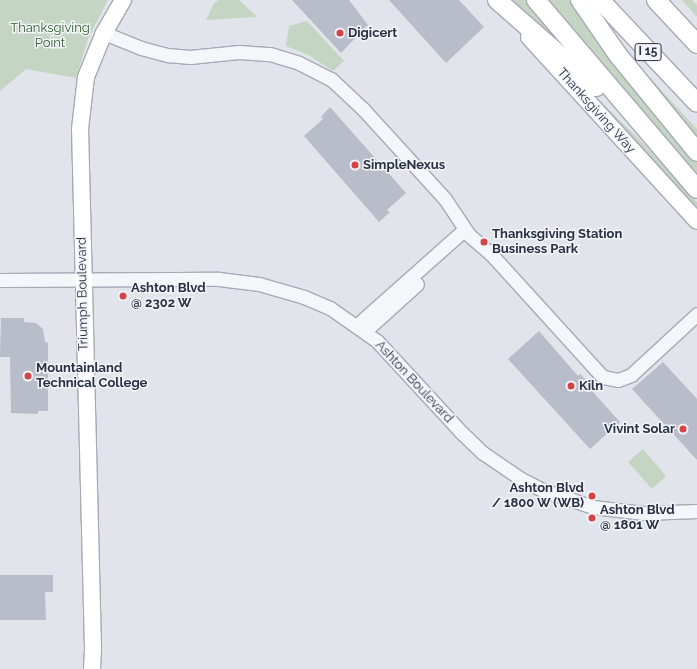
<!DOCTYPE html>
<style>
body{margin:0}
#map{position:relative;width:697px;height:669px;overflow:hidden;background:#e2e4eb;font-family:Raleway,sans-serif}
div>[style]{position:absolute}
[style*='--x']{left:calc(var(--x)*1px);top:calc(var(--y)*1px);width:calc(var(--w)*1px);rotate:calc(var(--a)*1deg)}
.green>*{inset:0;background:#c5d5c3}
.building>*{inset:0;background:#b9bdc9}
.roads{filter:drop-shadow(1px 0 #a7aab6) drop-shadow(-1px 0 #a7aab6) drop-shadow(0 1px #a7aab6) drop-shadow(0 -1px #a7aab6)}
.minor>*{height:13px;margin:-6.5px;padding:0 6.5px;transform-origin:6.5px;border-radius:6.5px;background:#f5f6f9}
.major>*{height:16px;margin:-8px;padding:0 8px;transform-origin:8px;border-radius:8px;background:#fff}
.highway>*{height:18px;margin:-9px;padding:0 9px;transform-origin:9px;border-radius:9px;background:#fff}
.dots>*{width:11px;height:11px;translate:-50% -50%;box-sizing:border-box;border:2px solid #f2f4f8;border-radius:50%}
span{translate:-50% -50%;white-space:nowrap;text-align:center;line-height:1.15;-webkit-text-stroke:3px #f2f4f8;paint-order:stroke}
.shield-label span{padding:1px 3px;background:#f2f4f8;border:1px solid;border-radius:3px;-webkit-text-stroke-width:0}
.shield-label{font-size:12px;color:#293044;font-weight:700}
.park-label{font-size:13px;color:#396036}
.poi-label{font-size:13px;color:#293044;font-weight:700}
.left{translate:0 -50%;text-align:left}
.right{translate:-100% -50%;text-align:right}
.street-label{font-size:13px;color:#293044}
</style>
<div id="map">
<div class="green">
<i style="clip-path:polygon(0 0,108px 0,88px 39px,76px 78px,26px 69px,0 91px)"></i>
<i style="clip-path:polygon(219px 0,239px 0,257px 17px,206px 20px,214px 3px)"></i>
<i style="clip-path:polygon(511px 0,526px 0,567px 50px,531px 19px)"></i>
<i style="clip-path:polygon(540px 0,569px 0,697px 161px,697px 178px)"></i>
<i style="clip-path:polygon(682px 0,692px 0,697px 5px,697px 17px)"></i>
<i style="clip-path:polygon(307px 21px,344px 61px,333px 71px,308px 55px,286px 46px,289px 26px)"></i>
<i style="clip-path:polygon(640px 67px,697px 129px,697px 146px,637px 69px)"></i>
<i style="clip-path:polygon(567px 69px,639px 139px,697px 202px,697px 215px)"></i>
<i style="clip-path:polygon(643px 449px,666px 476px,652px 489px,628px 462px)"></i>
</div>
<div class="building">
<i style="clip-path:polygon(292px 0,349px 0,368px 25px,341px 53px)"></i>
<i style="clip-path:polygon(389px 0,459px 0,484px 27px,446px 63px)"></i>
<i style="clip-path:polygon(330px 107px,406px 193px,387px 210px,390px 212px,379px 222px,304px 136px,323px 119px,321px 117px)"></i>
<i style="clip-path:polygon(1px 318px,24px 318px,24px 322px,36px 323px,43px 329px,45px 342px,48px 343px,48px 411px,38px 411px,38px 414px,11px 413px,10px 357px,0 357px)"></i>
<i style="clip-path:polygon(539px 331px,578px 376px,580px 374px,586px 380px,584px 382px,620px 422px,590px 449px,508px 359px)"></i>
<i style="clip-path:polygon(663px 362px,697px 399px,697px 460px,632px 389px)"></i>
<i style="clip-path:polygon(0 575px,53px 575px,53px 592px,45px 592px,46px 620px,0 620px)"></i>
</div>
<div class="roads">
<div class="minor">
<i style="--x:104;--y:33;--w:40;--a:22"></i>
<i style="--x:141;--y:48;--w:28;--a:15"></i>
<i style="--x:168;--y:55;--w:22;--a:5"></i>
<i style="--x:190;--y:57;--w:49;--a:-5.8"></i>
<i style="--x:239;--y:52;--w:31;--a:4"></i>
<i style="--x:270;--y:54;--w:30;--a:17"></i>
<i style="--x:299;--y:63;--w:36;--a:27"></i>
<i style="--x:331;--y:79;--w:44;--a:43.2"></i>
<i style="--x:363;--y:109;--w:122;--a:47.7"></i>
<i style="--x:445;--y:199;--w:43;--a:56.3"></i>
<i style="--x:469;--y:235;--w:28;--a:41"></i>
<i style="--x:490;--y:253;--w:168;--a:47.7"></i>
<i style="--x:603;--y:377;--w:15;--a:11"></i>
<i style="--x:618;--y:380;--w:14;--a:-21"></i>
<i style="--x:631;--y:375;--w:90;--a:-42.7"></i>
<i style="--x:0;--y:280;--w:219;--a:-0.3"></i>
<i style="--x:219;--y:279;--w:40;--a:7.1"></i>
<i style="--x:259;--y:284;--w:47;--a:16.1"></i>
<i style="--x:304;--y:297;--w:28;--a:23"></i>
<i style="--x:330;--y:308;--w:57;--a:35.1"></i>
<i style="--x:377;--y:341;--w:125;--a:47.3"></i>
<i style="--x:462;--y:433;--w:29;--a:44"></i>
<i style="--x:483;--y:453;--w:46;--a:34.4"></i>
<i style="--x:521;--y:479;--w:25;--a:27"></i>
<i style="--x:543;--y:490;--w:53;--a:18.8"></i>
<i style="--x:593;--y:507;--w:51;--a:6.7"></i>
<i style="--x:644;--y:513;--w:53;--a:-2.2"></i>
<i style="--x:357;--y:325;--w:144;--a:-41.6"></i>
<i style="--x:365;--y:331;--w:70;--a:-42.1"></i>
</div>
<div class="major">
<i style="--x:529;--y:37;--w:249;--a:47.6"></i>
<i style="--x:92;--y:669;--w:21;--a:-87"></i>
<i style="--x:93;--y:648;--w:519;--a:-91.43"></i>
<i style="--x:80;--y:129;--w:52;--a:-83.4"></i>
<i style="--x:86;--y:77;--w:48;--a:-67.8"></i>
<i style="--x:104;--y:33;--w:38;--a:-60"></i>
</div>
<div class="highway">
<i style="--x:497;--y:0;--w:132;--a:41.3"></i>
<i style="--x:536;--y:0;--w:248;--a:49.6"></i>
<i style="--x:580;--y:0;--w:67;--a:55.4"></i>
<i style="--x:618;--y:55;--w:125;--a:50.8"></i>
<i style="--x:600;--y:0;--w:141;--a:46.7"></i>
<i style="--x:656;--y:0;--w:60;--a:47"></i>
</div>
</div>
<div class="dots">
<i style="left:340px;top:33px;background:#d44447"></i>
<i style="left:355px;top:165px;background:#d44447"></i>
<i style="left:484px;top:242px;background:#d44447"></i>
<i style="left:123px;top:296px;background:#d44447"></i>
<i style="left:28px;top:376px;background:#d44447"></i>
<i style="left:571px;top:386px;background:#d44447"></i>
<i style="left:683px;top:429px;background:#d44447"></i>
<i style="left:592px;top:496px;background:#d44447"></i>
<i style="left:592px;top:518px;background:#d44447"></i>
</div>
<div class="shield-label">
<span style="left:648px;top:52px">I 15</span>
</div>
<div class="park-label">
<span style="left:50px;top:36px">Thanksgiving<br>Point</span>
</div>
<div class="poi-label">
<span class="left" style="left:348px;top:33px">Digicert</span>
<span class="left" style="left:363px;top:165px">SimpleNexus</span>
<span class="left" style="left:492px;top:242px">Thanksgiving Station<br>Business Park</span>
<span class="left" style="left:131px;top:296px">Ashton Blvd<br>@ 2302 W</span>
<span class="left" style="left:36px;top:376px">Mountainland<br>Technical College</span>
<span class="left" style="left:579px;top:386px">Kiln</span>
<span class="right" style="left:675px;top:429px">Vivint Solar</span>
<span class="right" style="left:584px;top:496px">Ashton Blvd<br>/ 1800 W (WB)</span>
<span class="left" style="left:600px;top:518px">Ashton Blvd<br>@ 1801 W</span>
</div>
<div class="street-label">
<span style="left:596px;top:111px;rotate:48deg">Thanksgiving Way</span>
<span style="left:83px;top:294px;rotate:-91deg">Triumph Boulevard</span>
<span style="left:414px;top:382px;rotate:47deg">Ashton Boulevard</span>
</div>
</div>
